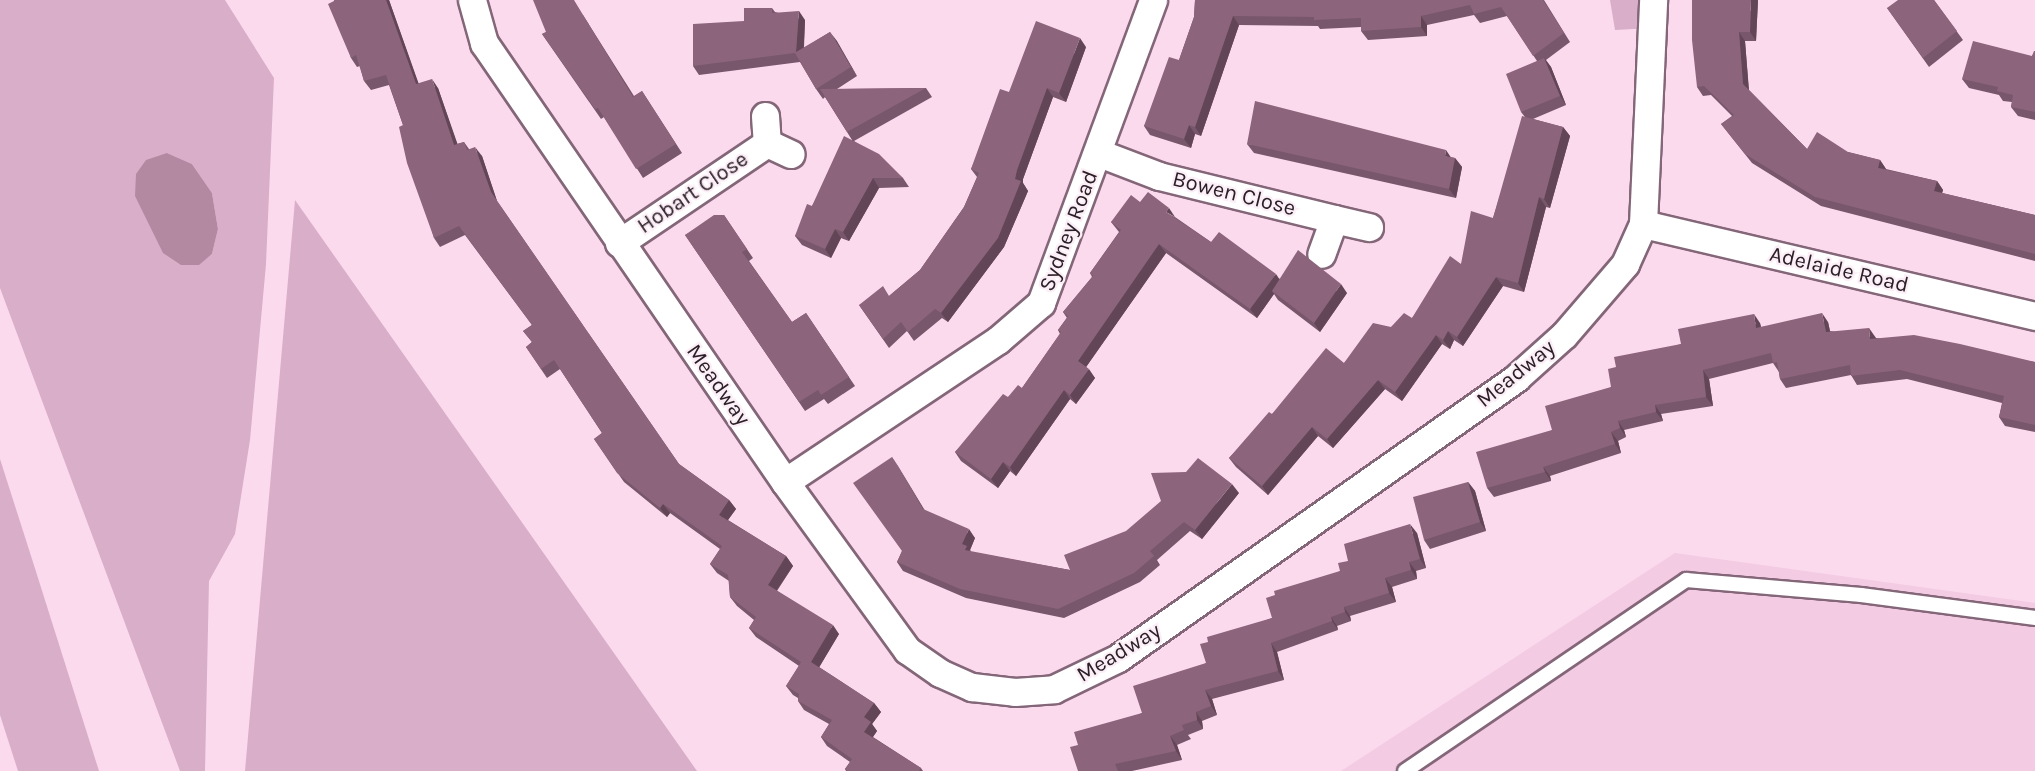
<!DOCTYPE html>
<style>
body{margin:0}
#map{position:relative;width:2035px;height:771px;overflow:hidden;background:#fcdaee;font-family:Karla,sans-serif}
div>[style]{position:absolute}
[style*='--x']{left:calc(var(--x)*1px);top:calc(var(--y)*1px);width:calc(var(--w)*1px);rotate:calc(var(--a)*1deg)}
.built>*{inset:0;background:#f3cbe2}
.green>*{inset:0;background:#d9aec8}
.water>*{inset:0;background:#b389a2}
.roads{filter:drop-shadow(2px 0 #846679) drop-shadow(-2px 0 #846679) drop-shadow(0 2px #846679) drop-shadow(0 -2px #846679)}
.service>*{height:14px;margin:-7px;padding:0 7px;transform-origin:7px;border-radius:7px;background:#fff}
.minor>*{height:27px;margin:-13.5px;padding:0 13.5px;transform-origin:13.5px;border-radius:13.5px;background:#fff}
.wall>*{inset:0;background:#78566b}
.shaded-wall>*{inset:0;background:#624657}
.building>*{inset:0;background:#8c647c}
span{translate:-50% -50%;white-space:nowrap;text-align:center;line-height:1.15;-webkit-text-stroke:4.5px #fceef6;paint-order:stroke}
.street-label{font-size:22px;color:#2c2027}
</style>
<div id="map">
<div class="built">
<i style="clip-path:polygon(1675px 553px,2035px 603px,2035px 771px,1341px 771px)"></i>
</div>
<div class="green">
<i style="clip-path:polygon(evenodd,0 0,225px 0,274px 78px,266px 264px,250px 440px,235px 534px,209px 581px,205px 771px,180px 771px,0 288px,0 0,167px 153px,192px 164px,212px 193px,218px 229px,212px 254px,198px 265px,181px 265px,167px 153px)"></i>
<i style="clip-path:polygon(1610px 0,1653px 0,1652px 28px,1615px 30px)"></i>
<i style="clip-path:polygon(295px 200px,697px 771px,245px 771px)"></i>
<i style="clip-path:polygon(0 459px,32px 559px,99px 771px,18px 771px,0 715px)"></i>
</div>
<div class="water">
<i style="clip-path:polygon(167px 153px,192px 164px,212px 193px,218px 229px,212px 254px,199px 265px,181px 265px,163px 253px,135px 196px,136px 174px,146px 160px)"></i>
</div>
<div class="roads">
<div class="service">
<i style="--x:1405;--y:771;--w:340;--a:-34.2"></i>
<i style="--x:1686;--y:580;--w:176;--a:4.9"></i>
<i style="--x:1861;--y:595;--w:176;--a:7.5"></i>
</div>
<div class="minor">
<i style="--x:472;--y:0;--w:45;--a:74.4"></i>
<i style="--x:484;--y:43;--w:532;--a:55.56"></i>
<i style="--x:785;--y:482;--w:208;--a:54"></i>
<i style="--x:907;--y:650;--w:40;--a:34.9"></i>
<i style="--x:940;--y:673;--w:35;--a:24"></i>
<i style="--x:972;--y:687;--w:43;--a:6.6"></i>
<i style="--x:1015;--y:692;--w:39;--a:-4"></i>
<i style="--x:1054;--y:689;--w:71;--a:-25.8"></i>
<i style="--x:1118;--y:658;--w:487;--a:-35.1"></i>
<i style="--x:1516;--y:378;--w:64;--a:-41.9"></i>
<i style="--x:1564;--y:335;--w:94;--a:-49.3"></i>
<i style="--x:1625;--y:264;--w:44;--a:-65.8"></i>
<i style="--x:1643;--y:224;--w:224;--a:-87.4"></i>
<i style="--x:765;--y:116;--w:27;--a:86"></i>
<i style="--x:767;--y:143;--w:26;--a:25"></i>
<i style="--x:1099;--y:153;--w:64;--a:21"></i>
<i style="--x:1159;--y:176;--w:180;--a:13.8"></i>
<i style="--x:1334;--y:219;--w:37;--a:110"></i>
<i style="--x:1334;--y:219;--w:36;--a:13"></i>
<i style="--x:1643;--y:224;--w:403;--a:13.2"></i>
<i style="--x:619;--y:243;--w:179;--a:-34"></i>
<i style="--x:785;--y:482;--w:256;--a:-33.7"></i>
<i style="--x:998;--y:340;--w:57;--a:-40.7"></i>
<i style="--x:1041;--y:303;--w:323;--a:-69.7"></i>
</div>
</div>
<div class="wall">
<i style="clip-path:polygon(334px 0,389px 0,418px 83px,438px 88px,457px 144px,464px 142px,469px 149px,482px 156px,497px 201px,679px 464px,729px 500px,736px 509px,728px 520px,786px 556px,793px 566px,777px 591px,839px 634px,819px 667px,874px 703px,881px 712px,872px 724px,877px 731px,873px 737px,921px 768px,923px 771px,846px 771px,845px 769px,850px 762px,827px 746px,821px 737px,829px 724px,804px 710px,798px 701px,798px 698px,793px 695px,786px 686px,799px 666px,756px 637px,749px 628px,754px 620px,737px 606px,730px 597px,729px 581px,717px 573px,710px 564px,720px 549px,670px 513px,667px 517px,624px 482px,594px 439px,602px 433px,560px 369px,547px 378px,526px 347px,532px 342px,523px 331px,532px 325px,465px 235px,440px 247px,434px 238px,403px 125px,389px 85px,371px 90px,364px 81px,360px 66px,357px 67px,351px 58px)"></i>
<i style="clip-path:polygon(1195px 0,1544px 0,1570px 42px,1546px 60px,1551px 67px,1566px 105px,1533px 119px,1563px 127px,1570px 136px,1550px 208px,1546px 207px,1524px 292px,1503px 286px,1463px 346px,1454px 340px,1450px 349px,1442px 344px,1402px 401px,1385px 389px,1333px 448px,1318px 436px,1268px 495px,1236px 467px,1229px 458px,1272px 414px,1344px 363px,1391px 327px,1412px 318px,1461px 264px,1493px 218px,1525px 117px,1521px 112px,1537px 61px,1507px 16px,1480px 23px,1474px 15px,1427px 25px,1427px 36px,1368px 40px,1361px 31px,1361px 27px,1320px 29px,1318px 26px,1239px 25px,1201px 136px,1195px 134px,1191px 148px,1150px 135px,1144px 126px,1179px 60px,1194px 17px)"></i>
<i style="clip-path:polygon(1758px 0,1756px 41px,1745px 41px,1749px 90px,1807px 149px,1848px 152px,1880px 160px,1886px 169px,1937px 181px,1943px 190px,1942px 193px,2035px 215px,2035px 261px,1821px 206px,1752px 163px,1721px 124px,1732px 116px,1711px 95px,1703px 96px,1697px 87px)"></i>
<i style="clip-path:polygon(1934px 0,1963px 40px,1929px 67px,1887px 8px)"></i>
<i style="clip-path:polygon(772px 8px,775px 12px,805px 20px,804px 48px,830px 32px,857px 76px,837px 89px,926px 88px,932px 97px,854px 141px,903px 178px,909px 187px,879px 188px,849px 241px,841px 238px,831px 258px,802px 245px,795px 236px,812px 206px,852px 140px,825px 97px,823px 99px,816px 89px,800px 62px,699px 75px,693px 66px,744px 21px)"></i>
<i style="clip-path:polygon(583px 15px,634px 96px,642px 91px,682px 153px,643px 178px,604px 117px,601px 119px,542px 34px)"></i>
<i style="clip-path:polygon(1086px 47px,1066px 102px,1053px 97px,1023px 179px,1023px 183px,1028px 191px,1004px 247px,948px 322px,942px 318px,914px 341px,907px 331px,889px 348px,859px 305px,889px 296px,920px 270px,964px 207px,977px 177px,971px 169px,1009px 92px)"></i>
<i style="clip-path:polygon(2035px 51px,2035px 120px,2018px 116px,2011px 107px,2012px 102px,2003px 101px,1999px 95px,1969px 88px,1962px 79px,2032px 56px)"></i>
<i style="clip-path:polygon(1247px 144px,1450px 157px,1455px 158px,1462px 167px,1456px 198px,1254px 153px)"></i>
<i style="clip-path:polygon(1140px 202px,1175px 217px,1211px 242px,1280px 279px,1347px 293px,1320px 332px,1278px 300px,1274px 294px,1257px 318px,1166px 253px,1086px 367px,1095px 378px,1076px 404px,1070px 399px,1016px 476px,1010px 471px,998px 488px,961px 461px,955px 452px,1008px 397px,1022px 388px,1060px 334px,1058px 330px,1067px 318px,1063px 312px,1092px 277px,1090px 273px,1119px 232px,1111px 222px)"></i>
<i style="clip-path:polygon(724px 215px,753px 258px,749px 261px,792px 322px,806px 313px,855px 386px,828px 404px,824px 399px,805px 411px,685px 235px)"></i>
<i style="clip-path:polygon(1828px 322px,1830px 331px,2035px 362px,2035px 432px,2005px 426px,1999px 417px,2002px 403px,1907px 379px,1857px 385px,1851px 375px,1786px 388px,1780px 379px,1779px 372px,1773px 363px,1709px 379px,1713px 406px,1661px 414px,1663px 421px,1624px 430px,1626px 437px,1618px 441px,1621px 453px,1550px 476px,1551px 481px,1494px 497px,1487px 488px,1552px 430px,1611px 387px,1616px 367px,1681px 344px,1760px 323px,1761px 327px)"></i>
<i style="clip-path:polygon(892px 457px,924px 510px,975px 538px,970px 550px,971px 552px,1070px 570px,1239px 493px,1202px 539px,1190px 531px,1157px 560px,1160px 565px,1140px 582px,1064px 618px,966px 598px,903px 571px,897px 562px,902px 551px)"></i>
<i style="clip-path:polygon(1468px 482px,1475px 491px,1486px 531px,1430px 549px,1424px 540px)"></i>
<i style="clip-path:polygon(1417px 533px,1426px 568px,1416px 571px,1417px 579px,1392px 587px,1396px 602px,1350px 616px,1351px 621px,1337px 626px,1338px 630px,1277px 652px,1284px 680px,1212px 699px,1217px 715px,1202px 721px,1203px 729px,1188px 735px,1191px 739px,1177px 745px,1182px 760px,1132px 771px,1078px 771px,1078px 745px,1142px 713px,1206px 663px,1208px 642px,1272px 618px,1340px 571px,1348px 561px)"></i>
</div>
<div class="shaded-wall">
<i style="clip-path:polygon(386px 0,389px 0,422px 93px,416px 84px)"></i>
<i style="clip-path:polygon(1751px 0,1758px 0,1756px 41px,1750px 32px)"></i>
<i style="clip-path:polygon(799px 11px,805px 20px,803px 61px,796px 52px)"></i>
<i style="clip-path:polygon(1233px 16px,1239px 25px,1201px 136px,1195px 127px)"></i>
<i style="clip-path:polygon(1421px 16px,1427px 25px,1427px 36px,1421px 27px)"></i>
<i style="clip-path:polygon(830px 32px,837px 41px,857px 76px,851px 67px)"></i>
<i style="clip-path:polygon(1739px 32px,1745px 41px,1749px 93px,1743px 84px)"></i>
<i style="clip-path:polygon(1080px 38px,1086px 47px,1066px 102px,1059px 93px)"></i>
<i style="clip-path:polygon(1544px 58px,1551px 67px,1566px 105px,1560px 96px)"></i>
<i style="clip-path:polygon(432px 79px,438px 88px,461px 154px,454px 145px)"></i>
<i style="clip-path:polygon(1047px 88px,1053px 97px,1023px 179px,1023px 183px,1028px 191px,1004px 247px,948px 322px,941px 313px,1015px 179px,1017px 170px)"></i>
<i style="clip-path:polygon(1189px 125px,1195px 134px,1191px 148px,1184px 139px)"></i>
<i style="clip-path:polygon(1563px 127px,1570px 136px,1550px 208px,1544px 199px)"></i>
<i style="clip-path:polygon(475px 147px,482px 156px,497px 201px,491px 192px)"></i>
<i style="clip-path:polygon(1446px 150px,1452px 159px,1445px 156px)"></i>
<i style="clip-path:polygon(1455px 158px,1462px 167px,1456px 198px,1449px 189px)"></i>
<i style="clip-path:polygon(1880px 160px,1886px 169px,1878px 168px)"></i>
<i style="clip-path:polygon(873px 178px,879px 188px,849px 241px,843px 232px)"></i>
<i style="clip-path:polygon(1937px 181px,1943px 190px,1940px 200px,1934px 191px)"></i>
<i style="clip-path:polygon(1539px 197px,1546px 207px,1524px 292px,1518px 283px)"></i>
<i style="clip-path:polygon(1169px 208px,1175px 217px,1166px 212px)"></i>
<i style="clip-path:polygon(835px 229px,841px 238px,831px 258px,825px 249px)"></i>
<i style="clip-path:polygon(1159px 244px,1166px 253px,1084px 370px,1078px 361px)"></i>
<i style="clip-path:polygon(1276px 274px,1282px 283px,1272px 291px,1274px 294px,1257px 318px,1250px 309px)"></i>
<i style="clip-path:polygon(1496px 277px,1503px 286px,1463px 346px,1457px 337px)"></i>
<i style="clip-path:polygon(1341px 284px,1347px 293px,1320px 332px,1314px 323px)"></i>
<i style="clip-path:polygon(1822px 313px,1828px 322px,1832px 341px,1826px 332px)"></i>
<i style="clip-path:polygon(1754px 314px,1760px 323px,1763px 337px,1756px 328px)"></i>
<i style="clip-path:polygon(1869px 328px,1876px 338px,1876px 348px,1870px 339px)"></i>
<i style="clip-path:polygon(1448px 331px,1454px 340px,1450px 349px,1443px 340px)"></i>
<i style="clip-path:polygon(1436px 335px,1442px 344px,1402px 401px,1395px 392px)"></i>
<i style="clip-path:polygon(1089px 369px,1095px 378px,1076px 404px,1070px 395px)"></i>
<i style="clip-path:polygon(1703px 370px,1709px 379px,1713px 406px,1706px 397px)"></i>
<i style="clip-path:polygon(1378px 380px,1385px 389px,1333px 448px,1327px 439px)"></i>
<i style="clip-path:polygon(1064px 390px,1070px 399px,1016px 476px,1010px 467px)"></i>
<i style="clip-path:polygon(1655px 405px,1661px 414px,1663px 421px,1656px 412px)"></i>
<i style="clip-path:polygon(1618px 421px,1624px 430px,1626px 437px,1620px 428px)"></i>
<i style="clip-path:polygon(1312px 427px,1318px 436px,1268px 495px,1262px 486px)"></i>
<i style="clip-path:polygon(1611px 432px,1618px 441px,1621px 453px,1615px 444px)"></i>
<i style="clip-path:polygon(892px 457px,898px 466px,930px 519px,923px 509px)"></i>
<i style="clip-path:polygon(1003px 462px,1010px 471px,998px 488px,991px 479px)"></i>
<i style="clip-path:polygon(1543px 467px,1550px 476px,1551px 481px,1545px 472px)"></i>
<i style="clip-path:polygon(1468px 482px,1475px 491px,1486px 531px,1480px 522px)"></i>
<i style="clip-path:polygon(1232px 484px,1239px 493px,1202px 539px,1195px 530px)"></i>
<i style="clip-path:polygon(729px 500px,736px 509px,725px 524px,719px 515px)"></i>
<i style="clip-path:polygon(663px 504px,670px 513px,667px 517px,660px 508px)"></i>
<i style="clip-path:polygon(1410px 524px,1417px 533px,1426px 568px,1420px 559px)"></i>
<i style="clip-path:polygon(969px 529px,975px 538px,970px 550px,973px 555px,965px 550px,962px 544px)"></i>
<i style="clip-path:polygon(786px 556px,793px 566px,774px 594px,768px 585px)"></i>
<i style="clip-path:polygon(1409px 562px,1416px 571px,1417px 579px,1411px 570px)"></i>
<i style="clip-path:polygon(1385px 578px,1392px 587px,1396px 602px,1389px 593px)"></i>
<i style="clip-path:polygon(1344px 607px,1350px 616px,1351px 621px,1345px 612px)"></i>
<i style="clip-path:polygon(1331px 617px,1337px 626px,1338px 630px,1332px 621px)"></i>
<i style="clip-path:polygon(833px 625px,839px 634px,817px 671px,811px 662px)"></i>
<i style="clip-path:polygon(1271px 643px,1277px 652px,1284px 680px,1278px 671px)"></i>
<i style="clip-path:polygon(1205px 690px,1212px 699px,1217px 715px,1211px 706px)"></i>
<i style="clip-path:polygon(874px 703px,881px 712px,872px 724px,877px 731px,870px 741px,864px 732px,864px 717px)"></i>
<i style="clip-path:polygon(1196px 712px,1202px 721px,1203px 729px,1197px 720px)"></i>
<i style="clip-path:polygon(1170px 736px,1177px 745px,1182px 760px,1176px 751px)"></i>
</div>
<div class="building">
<i style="clip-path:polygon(334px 0,386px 0,416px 84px,432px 79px,454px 145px,464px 142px,467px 150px,475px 147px,491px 192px,679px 464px,729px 500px,719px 515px,786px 556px,768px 585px,833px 625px,811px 662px,874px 703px,864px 717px,871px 722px,864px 732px,921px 768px,919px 771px,847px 771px,845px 769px,852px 759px,821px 737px,832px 720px,798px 701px,799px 694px,786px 686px,801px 662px,749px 628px,756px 617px,730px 597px,728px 575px,710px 564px,722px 546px,663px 504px,660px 508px,617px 473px,594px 439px,602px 433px,554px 360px,541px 369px,526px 347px,532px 342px,523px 331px,532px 325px,459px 226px,434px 238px,407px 163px,399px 127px,403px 125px,386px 75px,364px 81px,356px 55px,351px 58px,328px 4px,334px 1px)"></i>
<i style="clip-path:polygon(533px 0,574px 0,577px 5px,633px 97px,642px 91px,676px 144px,636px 169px,598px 108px,595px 109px,542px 34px,546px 32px)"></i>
<i style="clip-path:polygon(1195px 0,1543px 0,1564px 33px,1533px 56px,1501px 7px,1474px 14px,1470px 5px,1421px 16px,1421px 27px,1361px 31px,1361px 18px,1314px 20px,1314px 17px,1233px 16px,1195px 127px,1189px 125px,1184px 139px,1144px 126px,1169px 57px,1179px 60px,1194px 17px)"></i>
<i style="clip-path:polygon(1692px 0,1751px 0,1750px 32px,1739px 32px,1743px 84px,1807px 149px,1817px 132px,1848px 152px,1880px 160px,1878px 168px,1937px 181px,1934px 191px,2035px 215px,2035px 254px,1815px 197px,1745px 154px,1721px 124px,1734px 115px,1704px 86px,1697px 87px,1692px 40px)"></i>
<i style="clip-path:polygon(1898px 0,1934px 0,1957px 31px,1923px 58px,1887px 8px)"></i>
<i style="clip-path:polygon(744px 8px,772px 8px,772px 13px,799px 11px,796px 52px,830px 32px,851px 67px,816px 89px,795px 53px,693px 66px,693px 24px,744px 21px)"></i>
<i style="clip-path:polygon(1036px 21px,1080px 38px,1059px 93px,1047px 88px,1017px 170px,1015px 179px,1021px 181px,998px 238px,941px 313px,935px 309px,908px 332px,901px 322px,883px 339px,859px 305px,883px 286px,889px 296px,920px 270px,964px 207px,979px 173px,971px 169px,1000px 89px,1009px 92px)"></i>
<i style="clip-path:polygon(1973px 41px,2032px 56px,2034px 51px,2035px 51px,2035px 112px,2011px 107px,2013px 95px,1997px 91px,1998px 87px,1962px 79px)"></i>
<i style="clip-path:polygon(1544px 58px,1560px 96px,1521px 112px,1506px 74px)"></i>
<i style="clip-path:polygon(926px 88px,847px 132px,820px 89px)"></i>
<i style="clip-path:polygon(1255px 101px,1446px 150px,1445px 156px,1455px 158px,1449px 189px,1247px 144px)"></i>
<i style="clip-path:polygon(1522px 116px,1563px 127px,1544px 199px,1539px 197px,1518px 283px,1496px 277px,1457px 337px,1448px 331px,1443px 340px,1436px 335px,1395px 392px,1378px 380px,1327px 439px,1312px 427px,1262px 486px,1229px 458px,1269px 412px,1272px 414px,1326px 348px,1344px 363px,1373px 323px,1391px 327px,1404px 313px,1412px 318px,1450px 256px,1461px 264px,1471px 211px,1493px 218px)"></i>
<i style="clip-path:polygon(844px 136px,879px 154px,903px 178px,873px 178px,843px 232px,835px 229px,825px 249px,795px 236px,807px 204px,812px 206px)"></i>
<i style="clip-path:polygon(1148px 192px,1169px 208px,1166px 212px,1211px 242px,1219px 232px,1276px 274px,1250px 309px,1159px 244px,1078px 361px,1089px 369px,1070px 395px,1064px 390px,1010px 467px,1003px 462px,991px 479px,955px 452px,1003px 394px,1008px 397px,1018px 385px,1022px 388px,1061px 332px,1058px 330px,1068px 316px,1063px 312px,1093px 276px,1090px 273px,1121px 230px,1111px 222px,1131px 195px,1140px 202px)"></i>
<i style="clip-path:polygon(714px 215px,724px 215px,747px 249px,742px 252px,792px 322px,806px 313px,849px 377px,821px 395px,818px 390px,799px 402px,685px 235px)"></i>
<i style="clip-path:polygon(1298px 250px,1341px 284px,1314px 323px,1272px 291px)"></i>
<i style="clip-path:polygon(1822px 313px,1826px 332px,1869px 328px,1870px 339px,1914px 335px,1960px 344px,2035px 362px,2035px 425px,1999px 417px,2004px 396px,1900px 370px,1851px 376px,1850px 365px,1780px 379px,1777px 362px,1773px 363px,1771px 353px,1703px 370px,1706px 397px,1655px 405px,1656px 412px,1618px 421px,1620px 428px,1611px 432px,1615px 444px,1543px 467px,1545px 472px,1487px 488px,1476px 452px,1552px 430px,1545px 406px,1611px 387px,1608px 369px,1616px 367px,1614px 357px,1681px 344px,1678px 329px,1754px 314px,1756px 328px)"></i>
<i style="clip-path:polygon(892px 457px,923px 509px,969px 529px,962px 544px,967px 546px,965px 550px,1070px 570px,1064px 555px,1126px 531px,1161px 501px,1151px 473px,1186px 472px,1198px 458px,1232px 484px,1195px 530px,1184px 522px,1150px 551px,1154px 556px,1134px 573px,1058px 609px,960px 589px,897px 562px,902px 551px,853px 483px)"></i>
<i style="clip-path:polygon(1468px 482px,1480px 522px,1424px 540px,1413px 497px)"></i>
<i style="clip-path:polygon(1410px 524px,1420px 559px,1409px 562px,1411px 570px,1385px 578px,1389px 593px,1344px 607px,1345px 612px,1331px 617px,1332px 621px,1271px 643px,1278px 671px,1205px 690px,1211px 706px,1196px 712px,1197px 720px,1182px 725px,1184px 730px,1170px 736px,1176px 751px,1115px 764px,1118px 771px,1078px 771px,1070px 747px,1078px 745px,1074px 732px,1142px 713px,1133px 686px,1206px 663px,1200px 644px,1208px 642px,1207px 637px,1272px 618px,1266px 598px,1275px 595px,1274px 591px,1340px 571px,1338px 563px,1348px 561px,1344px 544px)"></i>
</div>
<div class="street-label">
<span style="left:693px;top:193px;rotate:-34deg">Hobart Close</span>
<span style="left:1234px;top:194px;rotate:14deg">Bowen Close</span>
<span style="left:1069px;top:231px;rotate:-69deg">Sydney Road</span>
<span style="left:1839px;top:270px;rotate:13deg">Adelaide Road</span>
<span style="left:1516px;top:374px;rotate:-39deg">Meadway</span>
<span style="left:718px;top:385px;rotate:55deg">Meadway</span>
<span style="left:1119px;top:653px;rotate:-31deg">Meadway</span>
</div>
</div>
